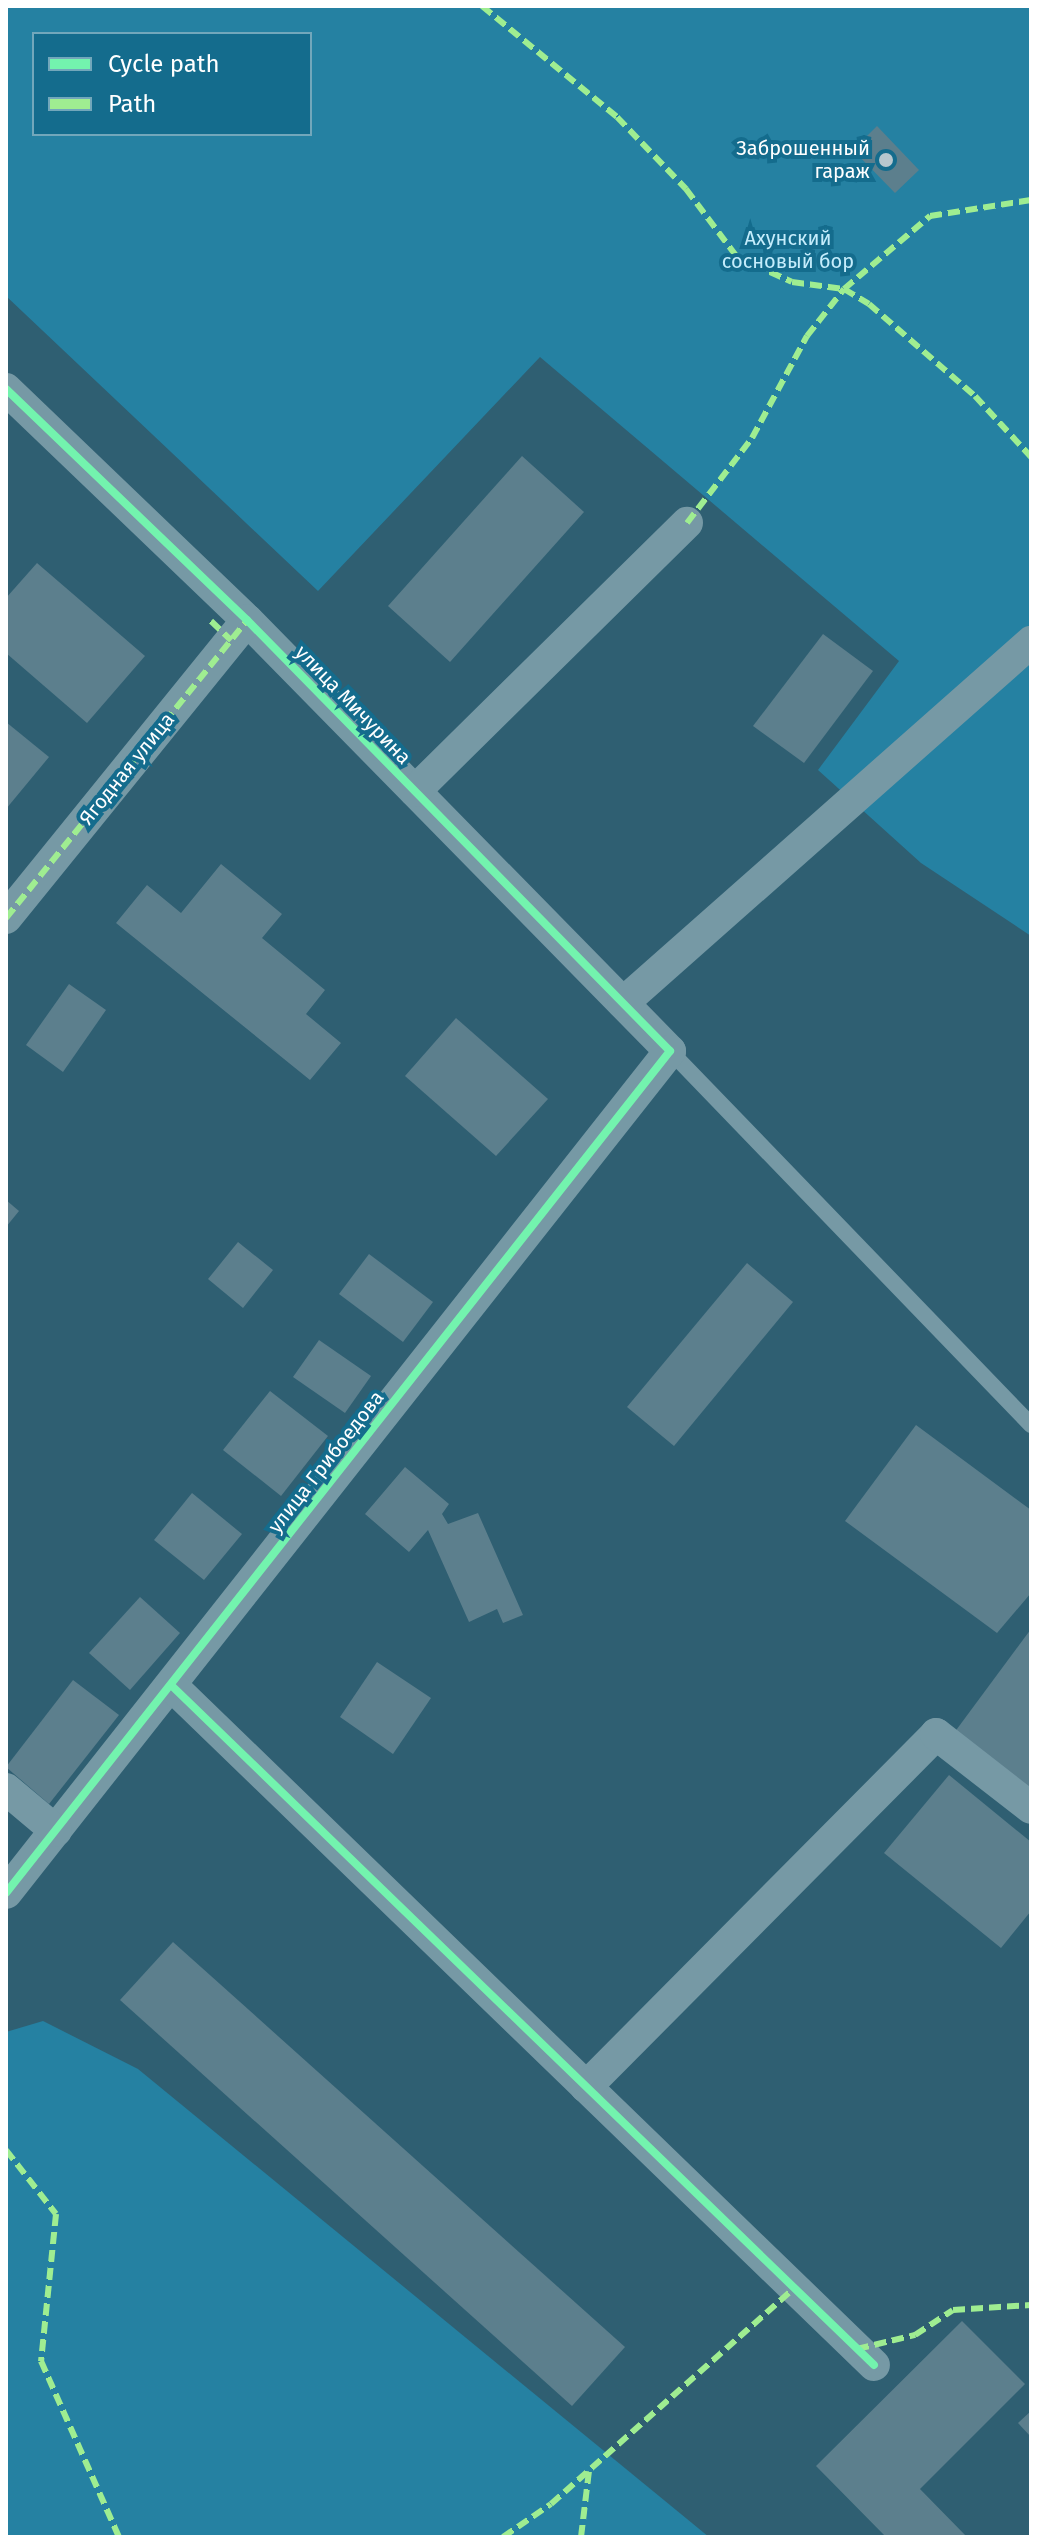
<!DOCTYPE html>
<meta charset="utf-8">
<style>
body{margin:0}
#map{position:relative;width:1037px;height:2543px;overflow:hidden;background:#2f5f72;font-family:"Fira Sans",sans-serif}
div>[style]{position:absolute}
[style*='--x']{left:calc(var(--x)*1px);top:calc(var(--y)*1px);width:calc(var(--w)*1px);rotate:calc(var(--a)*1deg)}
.green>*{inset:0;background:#2581a2}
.building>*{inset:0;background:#5c7f8d}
.service>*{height:16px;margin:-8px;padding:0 8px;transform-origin:8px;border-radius:8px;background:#7699a5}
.minor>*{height:32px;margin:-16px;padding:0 16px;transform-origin:16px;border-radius:16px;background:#7699a5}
.quiet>*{height:6px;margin-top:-3px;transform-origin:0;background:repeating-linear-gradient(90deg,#9fed91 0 12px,transparent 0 18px)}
.cycleway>*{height:8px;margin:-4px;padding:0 4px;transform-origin:4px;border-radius:4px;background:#73f3ae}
.dots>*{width:22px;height:22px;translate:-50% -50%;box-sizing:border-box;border:4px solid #146c8d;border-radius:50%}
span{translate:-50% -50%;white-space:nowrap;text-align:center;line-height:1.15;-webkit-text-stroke:8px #146c8d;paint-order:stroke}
.poi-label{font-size:20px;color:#fff}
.right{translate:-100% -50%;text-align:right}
.park-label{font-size:20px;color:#c5edfc}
.street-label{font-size:20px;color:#fff}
.frame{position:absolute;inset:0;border:8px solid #fff;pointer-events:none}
.legend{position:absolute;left:32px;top:32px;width:280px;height:104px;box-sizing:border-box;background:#146c8d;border:2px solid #72a7bb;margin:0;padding:10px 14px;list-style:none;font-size:24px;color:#fff}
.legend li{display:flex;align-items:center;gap:16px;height:40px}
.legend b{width:40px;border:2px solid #72a7bb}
</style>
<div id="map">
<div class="green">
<i style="clip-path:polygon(evenodd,6px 6px,1031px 6px,1031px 936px,921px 863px,818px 770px,899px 661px,540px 357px,318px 591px,6px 296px,6px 6px,34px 34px,310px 34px,310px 134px,34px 134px,34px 34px)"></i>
<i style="clip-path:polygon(43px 2021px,138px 2069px,709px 2537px,6px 2537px,6px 2032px)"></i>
</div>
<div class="building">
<i style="clip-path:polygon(877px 126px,919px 170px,895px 193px,853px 150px)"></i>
<i style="clip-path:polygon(522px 456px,584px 512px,450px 662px,388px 606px)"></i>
<i style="clip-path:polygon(37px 563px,145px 656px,87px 723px,6px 653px,6px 598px)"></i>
<i style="clip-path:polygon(823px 634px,873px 671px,804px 763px,753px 726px)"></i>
<i style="clip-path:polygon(6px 722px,49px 757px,6px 809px)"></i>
<i style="clip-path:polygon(221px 864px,282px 914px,262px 938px,325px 990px,306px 1014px,341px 1043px,310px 1080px,116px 923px,147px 885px,181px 913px)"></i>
<i style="clip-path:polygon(69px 984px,106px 1010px,63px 1072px,26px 1045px)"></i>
<i style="clip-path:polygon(456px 1018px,548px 1099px,496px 1156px,405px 1076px)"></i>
<i style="clip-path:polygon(6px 1200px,19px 1211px,6px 1227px)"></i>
<i style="clip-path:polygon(238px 1242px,273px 1270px,243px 1308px,208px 1279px)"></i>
<i style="clip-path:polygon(369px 1254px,433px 1302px,403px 1342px,339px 1294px)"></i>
<i style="clip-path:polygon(747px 1263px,793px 1302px,674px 1446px,627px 1407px)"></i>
<i style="clip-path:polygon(319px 1340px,371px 1376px,345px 1413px,293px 1377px)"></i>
<i style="clip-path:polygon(270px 1391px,328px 1436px,281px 1496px,223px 1450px)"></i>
<i style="clip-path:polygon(916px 1425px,1031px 1510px,1031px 1593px,997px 1633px,845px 1521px)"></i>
<i style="clip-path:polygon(405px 1467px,449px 1504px,442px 1514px,448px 1524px,478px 1513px,523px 1615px,503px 1623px,497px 1609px,469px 1622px,428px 1530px,409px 1552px,365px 1514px)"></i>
<i style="clip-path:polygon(192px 1493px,242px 1534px,204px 1580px,154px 1540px)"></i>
<i style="clip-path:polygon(140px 1597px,180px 1633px,130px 1690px,89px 1653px)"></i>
<i style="clip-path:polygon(1031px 1629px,1031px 1790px,954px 1733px)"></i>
<i style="clip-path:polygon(377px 1662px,431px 1698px,393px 1754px,340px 1717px)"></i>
<i style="clip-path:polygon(73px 1680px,119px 1715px,49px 1804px,6px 1767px)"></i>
<i style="clip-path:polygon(949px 1775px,1031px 1842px,1031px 1911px,1001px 1948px,884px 1853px)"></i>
<i style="clip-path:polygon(173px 1942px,625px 2347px,572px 2406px,120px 2000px)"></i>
<i style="clip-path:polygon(962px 2321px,1025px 2384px,920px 2489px,967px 2537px,886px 2537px,816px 2466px)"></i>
<i style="clip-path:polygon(1031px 2411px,1031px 2437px,1018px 2423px)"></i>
</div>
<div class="service">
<i style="--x:670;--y:1051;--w:520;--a:46.01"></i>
</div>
<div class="minor">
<i style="--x:6;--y:389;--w:334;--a:43.8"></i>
<i style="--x:247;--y:620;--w:604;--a:45.54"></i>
<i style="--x:670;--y:1051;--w:1072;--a:128.26"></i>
<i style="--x:415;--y:791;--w:382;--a:-44.6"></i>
<i style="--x:6;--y:918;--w:383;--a:-51"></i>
<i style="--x:623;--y:1003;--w:545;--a:-41.5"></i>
<i style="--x:171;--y:1685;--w:978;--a:44.05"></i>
<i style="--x:6;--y:1789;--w:65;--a:40"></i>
<i style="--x:586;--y:2087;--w:497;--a:-45.2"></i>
<i style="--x:936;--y:1734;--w:120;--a:37.9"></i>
</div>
<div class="quiet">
<i style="--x:482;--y:6;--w:175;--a:39.4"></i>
<i style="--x:617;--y:117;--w:100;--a:46.2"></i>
<i style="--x:686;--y:189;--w:85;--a:53.1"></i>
<i style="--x:737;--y:257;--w:60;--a:24.4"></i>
<i style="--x:792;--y:282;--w:52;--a:7.7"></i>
<i style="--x:844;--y:289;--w:29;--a:31"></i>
<i style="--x:869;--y:304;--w:140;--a:41"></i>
<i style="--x:975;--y:396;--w:83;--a:47.4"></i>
<i style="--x:687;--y:523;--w:107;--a:-52.6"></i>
<i style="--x:752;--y:438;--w:116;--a:-61.7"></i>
<i style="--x:807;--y:336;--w:60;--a:-51.8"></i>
<i style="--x:844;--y:289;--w:113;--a:-40.3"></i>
<i style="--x:930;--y:216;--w:102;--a:-9"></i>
<i style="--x:211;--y:621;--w:28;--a:44"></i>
<i style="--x:6;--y:918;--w:383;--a:-51"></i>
<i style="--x:6;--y:2150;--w:81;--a:52"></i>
<i style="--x:56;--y:2214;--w:148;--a:95.8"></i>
<i style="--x:41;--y:2361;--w:193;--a:66.1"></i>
<i style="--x:857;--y:2349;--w:60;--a:-13.6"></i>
<i style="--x:915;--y:2335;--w:45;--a:-33.3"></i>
<i style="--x:953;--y:2310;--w:78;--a:-3.7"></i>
<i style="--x:503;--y:2537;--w:58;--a:-34.5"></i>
<i style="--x:551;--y:2504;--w:325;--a:-41.6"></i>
<i style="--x:581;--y:2537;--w:66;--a:-83.1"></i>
</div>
<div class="cycleway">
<i style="--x:6;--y:389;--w:334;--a:43.8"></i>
<i style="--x:247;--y:620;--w:604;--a:45.54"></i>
<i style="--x:670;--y:1051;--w:1072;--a:128.26"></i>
<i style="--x:171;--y:1685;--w:978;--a:44.05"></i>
</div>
<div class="dots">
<i style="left:886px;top:160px;background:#b6c7ce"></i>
</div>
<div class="poi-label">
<span class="right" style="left:870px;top:160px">Заброшенный<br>гараж</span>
</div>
<div class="park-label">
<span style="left:788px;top:250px">Ахунский<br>сосновый бор</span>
</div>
<div class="street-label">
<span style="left:353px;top:705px;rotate:46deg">улица Мичурина</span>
<span style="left:127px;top:769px;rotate:-51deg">Ягодная улица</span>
<span style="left:326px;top:1462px;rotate:-52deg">улица Грибоедова</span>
</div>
<div class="frame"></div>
<ul class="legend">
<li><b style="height:10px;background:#73f3ae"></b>Cycle path</li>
<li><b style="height:10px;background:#9fed91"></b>Path</li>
</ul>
</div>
